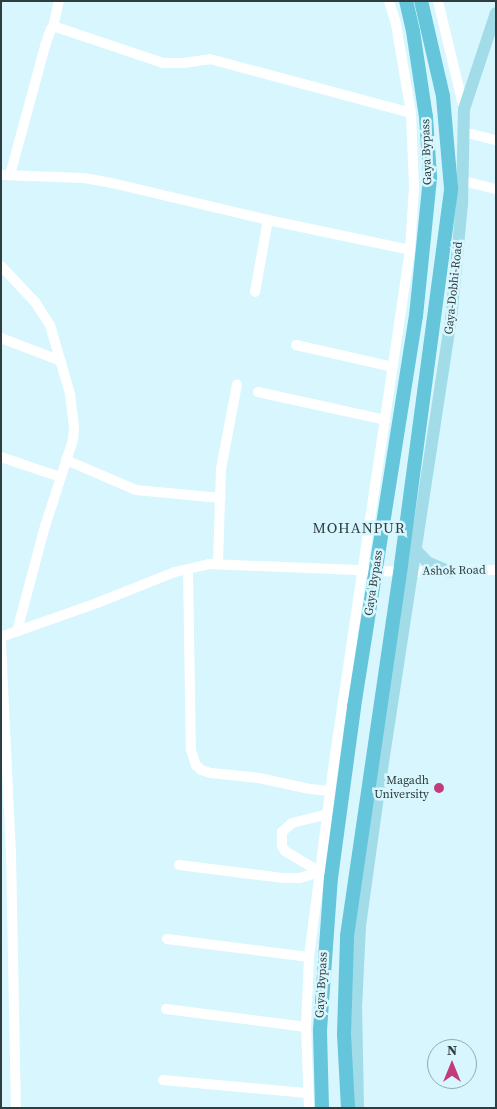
<!DOCTYPE html>
<style>
body{margin:0}
#map{position:relative;width:497px;height:1109px;overflow:hidden;background:#d8f6fd;font-family:"Source Serif 4",serif}
div>[style]{position:absolute}
[style*='--x']{left:calc(var(--x)*1px);top:calc(var(--y)*1px);width:calc(var(--w)*1px);rotate:calc(var(--a)*1deg)}
.minor>*{height:10px;margin:-5px;padding:0 5px;transform-origin:5px;border-radius:5px;background:#fff}
.major>*{height:12px;margin:-6px;padding:0 6px;transform-origin:6px;border-radius:6px;background:#a2dce9}
.highway>*{height:14px;margin:-7px;padding:0 7px;transform-origin:7px;border-radius:7px;background:#64c5db}
.dots>*{width:14px;height:14px;translate:-50% -50%;box-sizing:border-box;border:2px solid #d8f6fd;border-radius:50%}
span{translate:-50% -50%;white-space:nowrap;text-align:center;line-height:1.15;-webkit-text-stroke:5px #d8f6fd;paint-order:stroke}
.street-label{font-size:12px;color:#2e3d40}
.poi-label{font-size:12px;color:#2e3d40}
.right{translate:-100% -50%;text-align:right}
.quarter-label{font-size:15px;color:#2e3d40;letter-spacing:1px}
.frame{position:absolute;inset:0;border:2px solid #2e3d40;pointer-events:none}
.north{position:absolute;left:427px;top:1039px;width:50px;height:50px;box-sizing:border-box;background:#d8f6fd;border:1px solid #94acb1;border-radius:50%;rotate:0deg;font-size:14px;font-weight:700;line-height:20px;text-align:center;color:#2e3d40}
.north::after{content:'';display:block;margin:auto;width:18px;height:22px;background:#c23b7c;clip-path:polygon(50% 0,100% 100%,50% 72%,0 100%)}
</style>
<div id="map">
<div class="minor">
<i style="--x:438;--y:1;--w:111;--a:76.5"></i>
<i style="--x:53;--y:27;--w:27;--a:-77"></i>
<i style="--x:463;--y:132;--w:34;--a:14"></i>
<i style="--x:1;--y:175;--w:83;--a:2.1"></i>
<i style="--x:84;--y:178;--w:28;--a:10"></i>
<i style="--x:112;--y:183;--w:160;--a:13.3"></i>
<i style="--x:268;--y:220;--w:145;--a:11.9"></i>
<i style="--x:10;--y:175;--w:134;--a:-74.8"></i>
<i style="--x:45;--y:46;--w:18;--a:-71"></i>
<i style="--x:51;--y:29;--w:5;--a:-22"></i>
<i style="--x:56;--y:27;--w:113;--a:18.6"></i>
<i style="--x:163;--y:63;--w:20;--a:0"></i>
<i style="--x:183;--y:63;--w:27;--a:-8"></i>
<i style="--x:210;--y:59;--w:208;--a:15"></i>
<i style="--x:463;--y:181;--w:34;--a:14"></i>
<i style="--x:1;--y:266;--w:50;--a:46.6"></i>
<i style="--x:35;--y:302;--w:27;--a:57"></i>
<i style="--x:50;--y:325;--w:72;--a:73.8"></i>
<i style="--x:70;--y:394;--w:33;--a:83"></i>
<i style="--x:74;--y:427;--w:13;--a:94"></i>
<i style="--x:73;--y:440;--w:90;--a:108"></i>
<i style="--x:45;--y:526;--w:109;--a:104.9"></i>
<i style="--x:255;--y:292;--w:73;--a:-79.8"></i>
<i style="--x:1;--y:338;--w:64;--a:21"></i>
<i style="--x:296;--y:345;--w:99;--a:12.8"></i>
<i style="--x:258;--y:392;--w:130;--a:12.4"></i>
<i style="--x:1;--y:457;--w:62;--a:18.7"></i>
<i style="--x:66;--y:460;--w:76;--a:23.2"></i>
<i style="--x:136;--y:490;--w:85;--a:5.4"></i>
<i style="--x:218;--y:563;--w:94;--a:-88.2"></i>
<i style="--x:221;--y:469;--w:86;--a:-79.3"></i>
<i style="--x:188;--y:569;--w:181;--a:89.1"></i>
<i style="--x:191;--y:750;--w:16;--a:72"></i>
<i style="--x:196;--y:765;--w:7;--a:45"></i>
<i style="--x:201;--y:770;--w:10;--a:17"></i>
<i style="--x:211;--y:773;--w:48;--a:5.9"></i>
<i style="--x:259;--y:778;--w:52;--a:12.2"></i>
<i style="--x:310;--y:789;--w:20;--a:6"></i>
<i style="--x:1;--y:637;--w:102;--a:-19.5"></i>
<i style="--x:97;--y:603;--w:84;--a:-21.7"></i>
<i style="--x:175;--y:572;--w:35;--a:-13"></i>
<i style="--x:209;--y:564;--w:203;--a:2.3"></i>
<i style="--x:412;--y:572;--w:84;--a:-1.4"></i>
<i style="--x:1;--y:643;--w:210;--a:87.3"></i>
<i style="--x:11;--y:853;--w:255;--a:88.9"></i>
<i style="--x:179;--y:865;--w:106;--a:7.1"></i>
<i style="--x:284;--y:878;--w:16;--a:0"></i>
<i style="--x:300;--y:878;--w:21;--a:-17"></i>
<i style="--x:320;--y:872;--w:41;--a:-149"></i>
<i style="--x:285;--y:851;--w:6;--a:-121"></i>
<i style="--x:282;--y:846;--w:14;--a:-90"></i>
<i style="--x:282;--y:832;--w:13;--a:-42"></i>
<i style="--x:292;--y:823;--w:36;--a:-14"></i>
<i style="--x:167;--y:939;--w:143;--a:7.2"></i>
<i style="--x:166;--y:1009;--w:141;--a:7.3"></i>
<i style="--x:163;--y:1080;--w:145;--a:5.2"></i>
<i style="--x:309;--y:1108;--w:81;--a:-92.1"></i>
<i style="--x:306;--y:1027;--w:70;--a:-87.5"></i>
<i style="--x:309;--y:957;--w:204;--a:-82.7"></i>
<i style="--x:335;--y:755;--w:511;--a:-81.55"></i>
<i style="--x:410;--y:250;--w:64;--a:-86.4"></i>
<i style="--x:414;--y:186;--w:73;--a:-92.4"></i>
<i style="--x:411;--y:113;--w:90;--a:-99.6"></i>
<i style="--x:396;--y:24;--w:24;--a:-107"></i>
</div>
<div class="major">
<i style="--x:416;--y:550;--w:16;--a:47"></i>
<i style="--x:427;--y:562;--w:25;--a:23"></i>
<i style="--x:358;--y:1108;--w:100;--a:-91.1"></i>
<i style="--x:356;--y:1008;--w:82;--a:-87.2"></i>
<i style="--x:360;--y:926;--w:145;--a:-82.1"></i>
<i style="--x:380;--y:782;--w:467;--a:-81.3"></i>
<i style="--x:451;--y:320;--w:117;--a:-84.6"></i>
<i style="--x:462;--y:204;--w:95;--a:-88.8"></i>
<i style="--x:464;--y:109;--w:101;--a:-71.6"></i>
</div>
<div class="highway">
<i style="--x:322;--y:1108;--w:78;--a:-91.5"></i>
<i style="--x:320;--y:1030;--w:152;--a:-85.9"></i>
<i style="--x:331;--y:878;--w:173;--a:-82.3"></i>
<i style="--x:354;--y:707;--w:396;--a:-81"></i>
<i style="--x:416;--y:316;--w:140;--a:-84.2"></i>
<i style="--x:430;--y:177;--w:60;--a:-93.8"></i>
<i style="--x:426;--y:117;--w:87;--a:-98.6"></i>
<i style="--x:413;--y:31;--w:31;--a:-103"></i>
<i style="--x:348;--y:1108;--w:74;--a:-93.1"></i>
<i style="--x:344;--y:1034;--w:98;--a:-88.2"></i>
<i style="--x:347;--y:936;--w:375;--a:-81.7"></i>
<i style="--x:401;--y:565;--w:380;--a:-82.4"></i>
<i style="--x:451;--y:188;--w:92;--a:-95"></i>
<i style="--x:443;--y:96;--w:98;--a:-103"></i>
</div>
<div class="dots">
<i style="left:439px;top:788px;background:#c23b7c"></i>
</div>
<div class="street-label">
<span style="left:427px;top:152px;rotate:-92deg">Gaya Bypass</span>
<span style="left:454px;top:288px;rotate:-84deg">Gaya-Dobhi-Road</span>
<span style="left:454px;top:571px;rotate:-1deg">Ashok Road</span>
<span style="left:374px;top:583px;rotate:-81deg">Gaya Bypass</span>
<span style="left:322px;top:985px;rotate:-87deg">Gaya Bypass</span>
</div>
<div class="poi-label">
<span class="right" style="left:429px;top:788px">Magadh<br>University</span>
</div>
<div class="quarter-label">
<span style="left:359px;top:528px">MOHANPUR</span>
</div>
<div class="frame"></div>
<div class="north">N</div>
</div>
